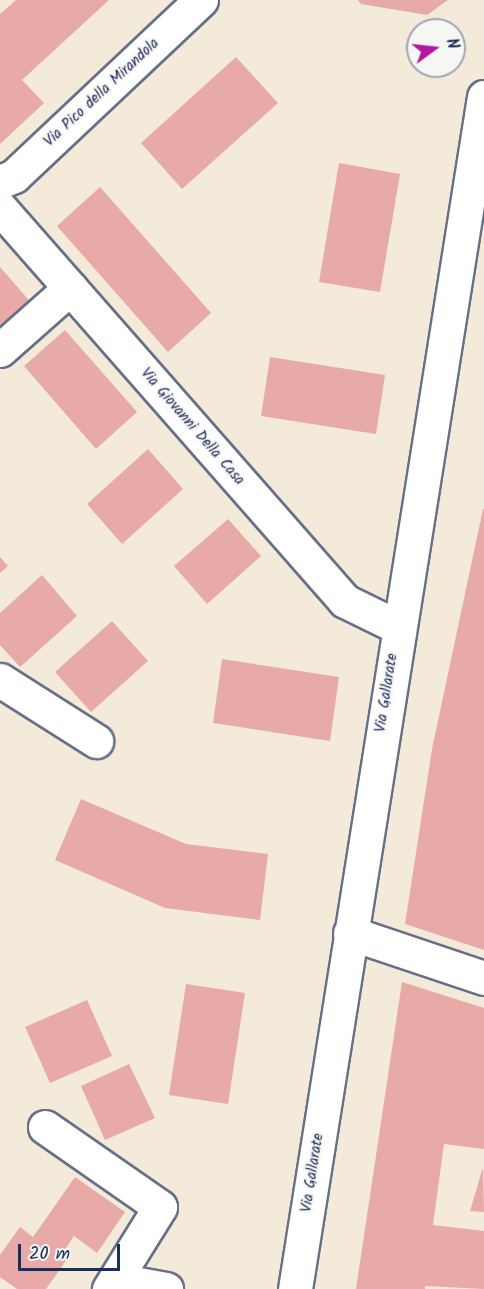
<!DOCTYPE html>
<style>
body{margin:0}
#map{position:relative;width:484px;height:1289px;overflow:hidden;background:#f4eada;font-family:Kalam,sans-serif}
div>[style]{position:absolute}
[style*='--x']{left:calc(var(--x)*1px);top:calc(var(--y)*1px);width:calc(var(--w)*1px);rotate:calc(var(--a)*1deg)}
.building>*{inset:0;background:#e7aaa6}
.roads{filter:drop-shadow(2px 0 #677089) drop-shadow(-2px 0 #677089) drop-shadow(0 2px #677089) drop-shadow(0 -2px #677089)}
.minor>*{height:33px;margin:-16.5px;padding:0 16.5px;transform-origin:16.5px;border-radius:16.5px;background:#fff}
span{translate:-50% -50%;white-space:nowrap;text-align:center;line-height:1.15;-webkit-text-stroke:4.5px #f6f6f2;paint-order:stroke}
.street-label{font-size:15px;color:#1b2f5e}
.north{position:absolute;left:406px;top:18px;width:60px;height:60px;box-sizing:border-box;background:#f6f6f2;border:2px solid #9ea6b7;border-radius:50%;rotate:75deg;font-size:16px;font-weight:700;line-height:24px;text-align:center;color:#1b2f5e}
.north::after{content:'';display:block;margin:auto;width:21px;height:27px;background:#b5179e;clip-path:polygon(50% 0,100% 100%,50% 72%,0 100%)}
.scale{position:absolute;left:18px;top:1244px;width:102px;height:27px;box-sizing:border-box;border:3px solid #1b2f5e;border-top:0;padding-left:8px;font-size:18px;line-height:21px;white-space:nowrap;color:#1b2f5e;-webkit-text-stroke:4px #f6f6f2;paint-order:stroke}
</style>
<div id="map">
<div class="building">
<i style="clip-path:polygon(16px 0,109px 0,22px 80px,44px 103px,0 144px,0 14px)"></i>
<i style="clip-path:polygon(358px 0,448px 0,427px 15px,361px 4px)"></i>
<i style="clip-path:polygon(236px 57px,278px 103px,182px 189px,141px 143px)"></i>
<i style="clip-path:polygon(339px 163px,400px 174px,380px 292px,319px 282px)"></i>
<i style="clip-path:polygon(100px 187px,211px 313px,168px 352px,57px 226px)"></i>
<i style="clip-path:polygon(0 267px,34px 306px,0 337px)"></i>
<i style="clip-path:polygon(65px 330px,137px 412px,96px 449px,24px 366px)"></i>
<i style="clip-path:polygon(270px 357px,385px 375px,376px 434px,261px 416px)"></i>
<i style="clip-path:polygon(148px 449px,183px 489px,122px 544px,87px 504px)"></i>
<i style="clip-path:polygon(483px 509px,484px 509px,484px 950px,405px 924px,432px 749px)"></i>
<i style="clip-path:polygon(228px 519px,261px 556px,207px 604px,174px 566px)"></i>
<i style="clip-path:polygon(0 557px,8px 566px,0 573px)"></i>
<i style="clip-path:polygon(42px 575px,77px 616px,20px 667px,0 645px,0 613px)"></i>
<i style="clip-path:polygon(112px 621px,148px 661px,91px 712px,55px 672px)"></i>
<i style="clip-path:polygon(222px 659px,339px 677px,330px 741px,213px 723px)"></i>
<i style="clip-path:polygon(81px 799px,186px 844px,268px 854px,260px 920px,165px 908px,55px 860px)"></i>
<i style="clip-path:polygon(402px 982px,484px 1008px,484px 1149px,444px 1144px,433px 1225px,484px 1231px,484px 1289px,425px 1286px,425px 1289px,356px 1289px)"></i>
<i style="clip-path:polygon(186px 984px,245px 993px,228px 1104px,169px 1095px)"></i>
<i style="clip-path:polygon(87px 1000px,112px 1056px,50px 1083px,25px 1027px)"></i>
<i style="clip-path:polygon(129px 1064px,155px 1118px,105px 1140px,81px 1086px)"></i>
<i style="clip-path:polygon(483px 1167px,484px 1212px,470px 1211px)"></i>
<i style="clip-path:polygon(75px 1177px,125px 1212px,97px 1253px,74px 1236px,62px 1254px,68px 1258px,46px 1289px,17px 1289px,0 1277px,0 1255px,20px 1227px,33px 1237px)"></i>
</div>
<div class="roads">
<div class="minor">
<i style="--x:0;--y:182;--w:15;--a:-23"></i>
<i style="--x:14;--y:176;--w:257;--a:-43.3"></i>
<i style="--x:0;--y:208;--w:523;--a:48.72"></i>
<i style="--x:345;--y:601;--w:59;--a:26.1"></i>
<i style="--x:0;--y:350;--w:94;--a:-41.5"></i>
<i style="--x:0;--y:680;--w:114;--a:32.4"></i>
<i style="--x:350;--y:933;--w:141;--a:18.6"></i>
<i style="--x:45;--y:1127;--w:140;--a:34.8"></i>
<i style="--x:160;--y:1207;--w:97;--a:121.9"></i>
<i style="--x:116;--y:1280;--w:51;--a:10.2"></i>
<i style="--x:295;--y:1289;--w:1207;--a:-80.99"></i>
</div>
</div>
<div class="street-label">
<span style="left:102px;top:93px;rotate:-43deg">Via Pico della Mirandola</span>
<span style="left:192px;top:427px;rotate:49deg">Via Giovanni Della Casa</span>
<span style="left:387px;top:693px;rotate:-81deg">Via Gallarate</span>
<span style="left:313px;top:1173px;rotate:-81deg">Via Gallarate</span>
</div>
<div class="north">N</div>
<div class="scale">20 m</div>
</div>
